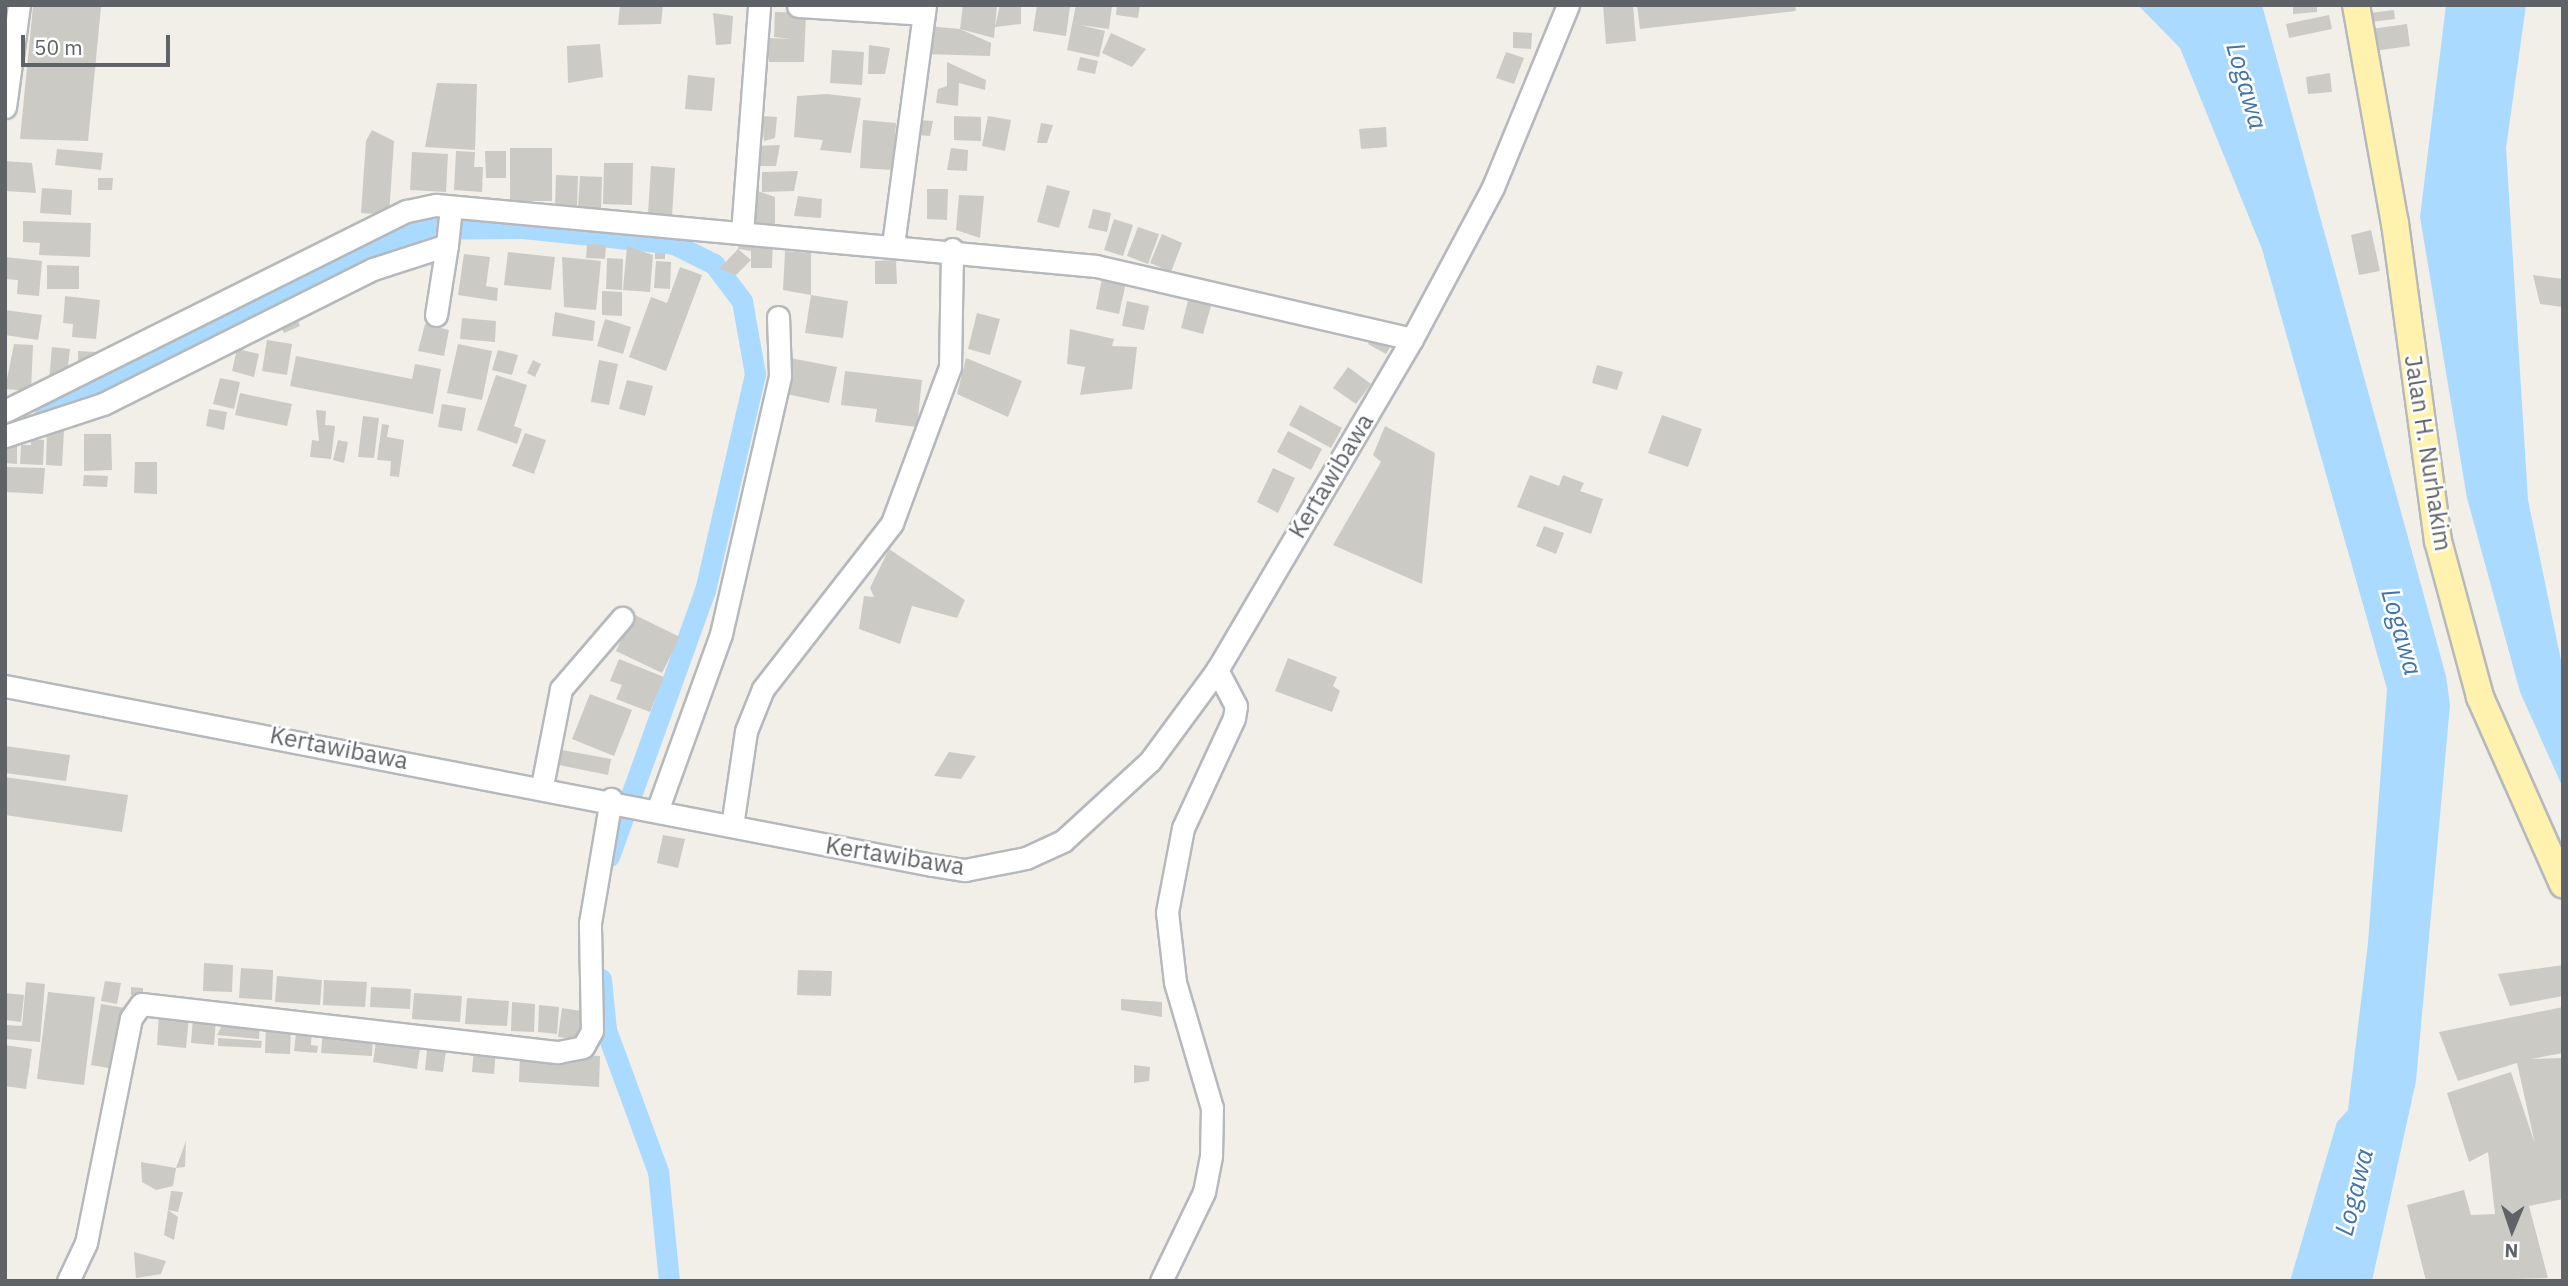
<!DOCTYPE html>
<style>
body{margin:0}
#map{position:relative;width:2568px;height:1286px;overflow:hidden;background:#f1efe8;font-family:"IBM Plex Sans",sans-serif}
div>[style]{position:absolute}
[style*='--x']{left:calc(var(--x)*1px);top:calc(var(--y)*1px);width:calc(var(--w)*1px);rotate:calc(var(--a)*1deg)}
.water>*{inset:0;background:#aadaff}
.canal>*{height:21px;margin:-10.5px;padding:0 10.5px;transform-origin:10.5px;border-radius:10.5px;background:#aadaff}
.building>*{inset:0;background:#cccac5}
.roads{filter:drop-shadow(2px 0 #b5b8bc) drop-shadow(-2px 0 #b5b8bc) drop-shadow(0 2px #b5b8bc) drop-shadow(0 -2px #b5b8bc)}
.minor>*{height:21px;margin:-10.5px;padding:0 10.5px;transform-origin:10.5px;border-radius:10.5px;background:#fff}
.major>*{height:26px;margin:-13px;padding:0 13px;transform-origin:13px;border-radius:13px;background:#fff2af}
span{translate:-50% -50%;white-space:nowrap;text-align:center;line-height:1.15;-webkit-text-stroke:5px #fff;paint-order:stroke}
.street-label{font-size:24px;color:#5f6368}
.water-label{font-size:26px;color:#4174aa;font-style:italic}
.frame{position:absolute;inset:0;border:7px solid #5f6368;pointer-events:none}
.north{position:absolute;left:2477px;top:1195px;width:70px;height:70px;-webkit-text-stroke:5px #fff;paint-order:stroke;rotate:182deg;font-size:19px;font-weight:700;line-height:28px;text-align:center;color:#5f6368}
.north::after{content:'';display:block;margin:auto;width:24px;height:32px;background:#5f6368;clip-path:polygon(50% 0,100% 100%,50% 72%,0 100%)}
.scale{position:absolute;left:21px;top:35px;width:149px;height:32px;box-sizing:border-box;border:4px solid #5f6368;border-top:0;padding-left:9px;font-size:21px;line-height:24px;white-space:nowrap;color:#5f6368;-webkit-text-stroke:5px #fff;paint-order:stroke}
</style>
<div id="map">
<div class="water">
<i style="clip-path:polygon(2138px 5px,2262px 5px,2446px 676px,2450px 705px,2416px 1081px,2372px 1281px,2290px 1281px,2337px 1122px,2348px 1110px,2368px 943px,2387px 689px,2262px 249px,2180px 48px)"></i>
<i style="clip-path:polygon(2446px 5px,2526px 5px,2506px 148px,2528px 500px,2563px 670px,2563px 788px,2520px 692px,2467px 498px,2420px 217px)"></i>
</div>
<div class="canal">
<i style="--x:44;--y:416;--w:420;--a:-26.4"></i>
<i style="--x:420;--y:229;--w:103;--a:-0.6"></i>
<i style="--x:523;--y:228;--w:152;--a:6"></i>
<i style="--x:674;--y:244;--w:45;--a:26.6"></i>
<i style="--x:714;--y:264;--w:46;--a:52.9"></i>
<i style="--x:742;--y:301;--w:74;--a:79.9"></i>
<i style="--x:755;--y:374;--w:222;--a:103"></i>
<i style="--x:705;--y:590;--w:283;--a:109.8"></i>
<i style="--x:601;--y:979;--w:51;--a:84.4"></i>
<i style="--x:606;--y:1030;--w:150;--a:69.8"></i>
<i style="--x:658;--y:1171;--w:111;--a:84.3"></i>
</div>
<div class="building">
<i style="clip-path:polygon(620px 5px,663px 5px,661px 24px,618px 25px)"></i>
<i style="clip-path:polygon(963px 5px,997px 5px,995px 27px,1000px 5px,1021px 5px,1021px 24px,995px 27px,994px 38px,960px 29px)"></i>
<i style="clip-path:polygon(1037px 5px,1070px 6px,1066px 36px,1033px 31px)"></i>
<i style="clip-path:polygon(1076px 5px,1112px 6px,1109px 29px,1080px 25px,1105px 31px,1099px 57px,1067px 50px)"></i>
<i style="clip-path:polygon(1117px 5px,1140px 5px,1138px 18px,1116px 15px)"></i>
<i style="clip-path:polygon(1603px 5px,1633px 5px,1636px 41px,1606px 44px)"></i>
<i style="clip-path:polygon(1637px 5px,1795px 5px,1796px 11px,1640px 29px)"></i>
<i style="clip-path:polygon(2293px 5px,2317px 5px,2317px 12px,2293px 14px)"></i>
<i style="clip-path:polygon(33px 6px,101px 7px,88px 141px,20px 139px)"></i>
<i style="clip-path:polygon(2394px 10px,2395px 19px,2371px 22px,2370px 13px)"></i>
<i style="clip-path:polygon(775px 12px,806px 13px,804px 62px,769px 62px,769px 38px,791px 39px,774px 37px)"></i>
<i style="clip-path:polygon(713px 13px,733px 16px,731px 44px,716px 45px)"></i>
<i style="clip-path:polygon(2329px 15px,2332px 29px,2289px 38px,2286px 24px)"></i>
<i style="clip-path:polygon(2407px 24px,2410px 46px,2374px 51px,2371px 29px)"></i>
<i style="clip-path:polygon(928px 26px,960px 29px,991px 43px,990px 56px,926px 54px)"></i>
<i style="clip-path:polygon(1513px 32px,1532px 33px,1531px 49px,1513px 48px)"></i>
<i style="clip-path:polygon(1111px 33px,1146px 49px,1132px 67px,1102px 53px)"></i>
<i style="clip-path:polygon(600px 44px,603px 77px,568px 83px,567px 46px)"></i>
<i style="clip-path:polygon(869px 45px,890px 48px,885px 74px,868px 74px)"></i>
<i style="clip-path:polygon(832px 50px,864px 52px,862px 85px,830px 83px)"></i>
<i style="clip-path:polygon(1506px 52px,1524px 58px,1514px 84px,1496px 78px)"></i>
<i style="clip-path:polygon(1080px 57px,1098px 61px,1095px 74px,1077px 70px)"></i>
<i style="clip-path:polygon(947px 62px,986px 80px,985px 90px,959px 83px,958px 106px,936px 103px,938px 89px,947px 86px)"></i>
<i style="clip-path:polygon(2330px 73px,2332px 92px,2308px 94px,2306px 77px)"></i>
<i style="clip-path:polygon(688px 75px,715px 78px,712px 111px,685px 109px)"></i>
<i style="clip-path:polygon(437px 83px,477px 84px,475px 150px,425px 147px)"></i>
<i style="clip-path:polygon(827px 94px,861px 98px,851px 153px,820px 150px,823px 140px,794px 137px,797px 96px)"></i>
<i style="clip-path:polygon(762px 116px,777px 117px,775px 138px,764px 141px)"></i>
<i style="clip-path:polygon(954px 116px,981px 117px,981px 141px,954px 140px)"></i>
<i style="clip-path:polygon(988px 116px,1011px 120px,1005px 151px,982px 146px)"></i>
<i style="clip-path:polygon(863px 120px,896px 123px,893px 170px,860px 168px)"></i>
<i style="clip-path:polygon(918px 120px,933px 121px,930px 136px,915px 135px)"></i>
<i style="clip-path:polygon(1041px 123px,1053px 125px,1047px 143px,1037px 143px)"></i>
<i style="clip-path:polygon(1386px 127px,1387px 147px,1361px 149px,1359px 129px)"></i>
<i style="clip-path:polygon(372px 130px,394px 141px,389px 215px,361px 213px,366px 141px)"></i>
<i style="clip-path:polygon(780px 145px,776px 166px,759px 166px,759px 146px)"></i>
<i style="clip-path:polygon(510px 148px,552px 148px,552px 201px,510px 201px)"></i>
<i style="clip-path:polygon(951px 148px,968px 150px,967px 171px,947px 170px)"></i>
<i style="clip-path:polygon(57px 149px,103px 153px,101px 170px,55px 165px)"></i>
<i style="clip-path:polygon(456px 151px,475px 152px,474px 167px,483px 167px,482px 192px,454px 190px)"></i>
<i style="clip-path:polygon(485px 151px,506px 151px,506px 178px,486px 178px)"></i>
<i style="clip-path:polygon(412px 152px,448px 154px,446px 192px,410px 190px)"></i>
<i style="clip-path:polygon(5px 161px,32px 163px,36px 193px,5px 191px)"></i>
<i style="clip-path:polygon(604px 163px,633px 163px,632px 205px,603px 204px)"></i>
<i style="clip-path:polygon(651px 166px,675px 168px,672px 216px,648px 214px)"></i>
<i style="clip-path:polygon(798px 171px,794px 191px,762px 192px,762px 172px)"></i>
<i style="clip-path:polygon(556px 175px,578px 176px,577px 207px,555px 206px)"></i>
<i style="clip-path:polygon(580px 176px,602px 177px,601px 209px,578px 208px)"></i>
<i style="clip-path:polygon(98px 178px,113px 178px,112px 190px,98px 190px)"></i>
<i style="clip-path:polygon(1047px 185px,1070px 191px,1059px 228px,1037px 222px)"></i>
<i style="clip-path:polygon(42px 188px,72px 190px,71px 215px,40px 213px)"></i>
<i style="clip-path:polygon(927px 189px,948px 189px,947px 220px,927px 219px)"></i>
<i style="clip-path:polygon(755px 190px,775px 197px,775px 228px,756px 222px)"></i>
<i style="clip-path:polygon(959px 195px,984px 196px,980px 238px,956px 230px)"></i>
<i style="clip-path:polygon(798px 196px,822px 199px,821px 218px,794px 216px)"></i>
<i style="clip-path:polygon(1093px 209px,1111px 213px,1107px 232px,1088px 228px)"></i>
<i style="clip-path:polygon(1114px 219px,1133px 225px,1123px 256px,1104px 250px)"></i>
<i style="clip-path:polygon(23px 221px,91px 223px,90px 257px,39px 255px,40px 243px,23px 242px)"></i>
<i style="clip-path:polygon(1138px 227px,1159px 234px,1148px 264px,1127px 256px)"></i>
<i style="clip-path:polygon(2371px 230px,2380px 271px,2359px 275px,2351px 235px)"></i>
<i style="clip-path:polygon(1162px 234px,1182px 243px,1171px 272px,1150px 263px)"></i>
<i style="clip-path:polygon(739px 239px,773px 239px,772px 268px,751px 268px,751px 251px,738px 249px)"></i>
<i style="clip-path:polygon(587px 244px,606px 245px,605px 259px,586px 258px)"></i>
<i style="clip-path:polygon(627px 246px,653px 255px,650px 292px,623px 290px)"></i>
<i style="clip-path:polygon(738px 249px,751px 260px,736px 275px,719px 269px)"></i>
<i style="clip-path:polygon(785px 251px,811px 253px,811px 295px,848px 301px,843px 338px,805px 333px,811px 295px,783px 290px)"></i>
<i style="clip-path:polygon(508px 252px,555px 257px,551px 290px,504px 285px)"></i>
<i style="clip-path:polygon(655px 253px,665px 253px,665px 259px,655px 259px)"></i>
<i style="clip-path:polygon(464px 254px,490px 257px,486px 286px,498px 288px,497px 301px,458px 295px)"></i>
<i style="clip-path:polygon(5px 257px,42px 261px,39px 296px,17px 294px,18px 280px,5px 279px)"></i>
<i style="clip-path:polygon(562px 257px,601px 261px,596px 310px,564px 307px)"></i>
<i style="clip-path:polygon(607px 258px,623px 259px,622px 290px,606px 289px)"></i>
<i style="clip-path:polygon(896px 260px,897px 284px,875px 284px,875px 261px)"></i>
<i style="clip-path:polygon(656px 261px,671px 262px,670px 289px,654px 288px)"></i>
<i style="clip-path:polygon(47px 265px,79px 266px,79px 289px,47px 289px)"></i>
<i style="clip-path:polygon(680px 267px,702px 275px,666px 371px,629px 357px,651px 297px,667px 303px)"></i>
<i style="clip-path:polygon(1103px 273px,1127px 278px,1119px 314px,1096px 309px)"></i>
<i style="clip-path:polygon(2533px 275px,2563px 279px,2563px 307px,2540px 304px)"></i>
<i style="clip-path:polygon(602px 291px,622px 292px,622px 316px,602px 315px)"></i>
<i style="clip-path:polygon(1190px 293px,1213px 299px,1203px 334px,1181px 328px)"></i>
<i style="clip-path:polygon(65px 296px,100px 300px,96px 339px,72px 337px,73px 324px,63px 323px)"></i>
<i style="clip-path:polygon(1127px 301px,1149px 306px,1144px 330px,1122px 326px)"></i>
<i style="clip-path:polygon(5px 310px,42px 315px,38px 340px,5px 335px)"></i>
<i style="clip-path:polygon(555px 312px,595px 321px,593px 341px,552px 336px)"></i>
<i style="clip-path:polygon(977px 313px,1000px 319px,990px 355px,968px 349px)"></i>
<i style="clip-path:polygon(296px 315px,300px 326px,284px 333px,279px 323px)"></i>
<i style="clip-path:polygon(462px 318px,496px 321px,495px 342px,460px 339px)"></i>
<i style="clip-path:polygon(605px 319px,631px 327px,623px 354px,597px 346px)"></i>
<i style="clip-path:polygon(425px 324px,449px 330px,444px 356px,418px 351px)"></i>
<i style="clip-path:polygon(1070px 329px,1114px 339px,1112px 346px,1137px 347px,1132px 389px,1080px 395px,1085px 367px,1067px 364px)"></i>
<i style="clip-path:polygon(1375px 333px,1392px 344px,1386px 354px,1368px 344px)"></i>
<i style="clip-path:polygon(267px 340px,292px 344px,287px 375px,262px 371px)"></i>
<i style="clip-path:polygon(14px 344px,33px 345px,31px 391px,5px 389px)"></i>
<i style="clip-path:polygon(458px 344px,492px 351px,482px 400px,447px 393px)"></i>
<i style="clip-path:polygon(52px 347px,70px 349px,66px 382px,49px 380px)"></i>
<i style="clip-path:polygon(237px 349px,259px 354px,254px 377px,232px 371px)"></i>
<i style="clip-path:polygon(498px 350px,518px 355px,512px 375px,492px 370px)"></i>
<i style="clip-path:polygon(78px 351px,96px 352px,95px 367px,78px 366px)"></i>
<i style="clip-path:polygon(296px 356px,412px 379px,415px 364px,441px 369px,433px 414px,290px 386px)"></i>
<i style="clip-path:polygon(790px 358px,837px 367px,829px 403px,782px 393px)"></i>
<i style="clip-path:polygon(966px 358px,1022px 381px,1008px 417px,957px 394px)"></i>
<i style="clip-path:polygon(533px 360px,541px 364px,535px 377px,527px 373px)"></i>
<i style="clip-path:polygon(599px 360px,618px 364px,609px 405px,591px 402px)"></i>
<i style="clip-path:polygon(1597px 365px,1623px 372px,1617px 390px,1592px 383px)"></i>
<i style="clip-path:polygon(1348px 367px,1371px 384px,1356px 404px,1333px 388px)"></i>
<i style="clip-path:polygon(845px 371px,922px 380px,917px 427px,875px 422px,877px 409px,841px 405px)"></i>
<i style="clip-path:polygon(496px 375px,527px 385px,514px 426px,522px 429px,517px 444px,477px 430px)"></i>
<i style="clip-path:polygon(220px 378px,240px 382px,234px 409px,213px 404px)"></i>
<i style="clip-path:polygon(627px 380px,653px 386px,645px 416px,619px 409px)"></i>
<i style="clip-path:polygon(240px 393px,292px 404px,287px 426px,235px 415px)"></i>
<i style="clip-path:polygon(442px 404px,466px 408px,462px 431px,438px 427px)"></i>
<i style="clip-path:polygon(1300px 405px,1342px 428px,1331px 448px,1289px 425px)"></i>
<i style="clip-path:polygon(209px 409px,227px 412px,224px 430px,206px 426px)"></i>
<i style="clip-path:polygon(316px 410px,326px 411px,325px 425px,335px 426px,331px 459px,310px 457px,312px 440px,319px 441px)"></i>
<i style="clip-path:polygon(1662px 415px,1702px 429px,1688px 467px,1648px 453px)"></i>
<i style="clip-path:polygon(363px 416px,379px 418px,374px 458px,358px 457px)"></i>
<i style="clip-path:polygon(382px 424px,389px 425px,387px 437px,404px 440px,399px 477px,390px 476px,391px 461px,377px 460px)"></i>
<i style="clip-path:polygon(1385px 426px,1435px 453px,1422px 584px,1333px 545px,1381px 462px,1373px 455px)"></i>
<i style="clip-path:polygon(47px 431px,64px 431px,62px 466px,46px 465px)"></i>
<i style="clip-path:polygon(1288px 431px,1322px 449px,1311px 470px,1277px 452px)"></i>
<i style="clip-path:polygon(525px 433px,546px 440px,534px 474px,512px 466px)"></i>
<i style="clip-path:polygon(84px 434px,111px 434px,112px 470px,84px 471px)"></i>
<i style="clip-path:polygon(31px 439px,44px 440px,43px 465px,20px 464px,21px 445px,31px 445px)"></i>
<i style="clip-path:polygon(338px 440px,348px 442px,344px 463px,333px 460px)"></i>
<i style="clip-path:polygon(5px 444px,17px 445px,17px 464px,5px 463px)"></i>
<i style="clip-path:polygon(135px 462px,157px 462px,157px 494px,134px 493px)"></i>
<i style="clip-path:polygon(5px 467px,45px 468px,43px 494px,5px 492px)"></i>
<i style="clip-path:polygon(1273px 468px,1295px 478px,1278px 513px,1257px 502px)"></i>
<i style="clip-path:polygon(84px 475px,108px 476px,107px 487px,83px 486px)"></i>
<i style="clip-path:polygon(1530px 475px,1559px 486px,1563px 475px,1584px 483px,1580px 491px,1603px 499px,1591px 534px,1517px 507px)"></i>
<i style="clip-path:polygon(1544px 526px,1564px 533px,1556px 554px,1536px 546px)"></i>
<i style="clip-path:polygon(889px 549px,965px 600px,957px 618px,912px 606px,900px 644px,859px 629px,864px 596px,874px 597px,870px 588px)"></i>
<i style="clip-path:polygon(633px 614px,680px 637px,662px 673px,616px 651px)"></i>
<i style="clip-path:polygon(1288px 658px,1337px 677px,1333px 686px,1340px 691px,1332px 712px,1275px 691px)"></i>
<i style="clip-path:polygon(619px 659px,664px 677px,650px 712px,616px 699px,622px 685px,610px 681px)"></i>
<i style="clip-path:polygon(590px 694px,632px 710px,614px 756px,572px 739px)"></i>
<i style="clip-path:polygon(5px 746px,70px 755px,66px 781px,5px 773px)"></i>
<i style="clip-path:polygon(562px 750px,611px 759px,608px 775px,559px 765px)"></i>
<i style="clip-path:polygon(949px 752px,976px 756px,961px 779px,934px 776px)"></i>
<i style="clip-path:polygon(5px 777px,128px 795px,122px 832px,5px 815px)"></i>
<i style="clip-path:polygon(663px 835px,685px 839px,678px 868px,657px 863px)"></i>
<i style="clip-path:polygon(204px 963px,233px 965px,232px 992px,203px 991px)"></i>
<i style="clip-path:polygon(2563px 965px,2563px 996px,2510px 1006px,2498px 974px)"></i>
<i style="clip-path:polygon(241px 968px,273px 970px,272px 1000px,239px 998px)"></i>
<i style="clip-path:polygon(798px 970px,832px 971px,831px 996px,797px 995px)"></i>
<i style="clip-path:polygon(277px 976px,322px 980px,320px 1005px,275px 1002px)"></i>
<i style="clip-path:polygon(324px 980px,367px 982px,365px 1007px,323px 1005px)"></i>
<i style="clip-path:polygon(105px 981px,121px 983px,117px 1004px,101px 1001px)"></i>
<i style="clip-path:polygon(26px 982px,45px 984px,40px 1042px,5px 1039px,5px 1025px,22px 1026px)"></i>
<i style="clip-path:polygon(131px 987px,143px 988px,143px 996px,131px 995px)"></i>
<i style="clip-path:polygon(371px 987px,411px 989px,410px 1009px,370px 1007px)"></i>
<i style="clip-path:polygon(48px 992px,95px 997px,84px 1085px,37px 1079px)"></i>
<i style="clip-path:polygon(5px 993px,24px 995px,21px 1022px,5px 1020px)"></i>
<i style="clip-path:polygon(414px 993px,462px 996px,460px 1022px,412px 1019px)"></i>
<i style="clip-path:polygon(467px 998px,509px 1001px,507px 1026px,465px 1024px)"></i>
<i style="clip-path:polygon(1121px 999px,1162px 1002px,1162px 1017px,1121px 1010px)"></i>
<i style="clip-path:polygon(512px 1002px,535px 1004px,534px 1032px,511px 1031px)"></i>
<i style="clip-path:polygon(101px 1004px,125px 1008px,115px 1069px,91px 1065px)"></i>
<i style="clip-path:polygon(539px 1005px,559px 1007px,557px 1034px,538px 1032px)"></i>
<i style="clip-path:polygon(2563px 1007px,2563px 1053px,2531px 1059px,2563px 1058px,2563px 1199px,2529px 1206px,2548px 1278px,2426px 1281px,2407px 1205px,2464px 1190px,2471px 1215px,2495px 1214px,2488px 1152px,2469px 1162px,2447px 1093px,2511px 1072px,2535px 1144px,2517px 1063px,2458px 1081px,2439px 1032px)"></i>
<i style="clip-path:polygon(562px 1008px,588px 1012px,585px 1040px,558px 1037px)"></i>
<i style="clip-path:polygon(159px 1013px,189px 1016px,186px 1048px,157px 1045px)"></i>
<i style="clip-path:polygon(193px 1018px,216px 1019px,214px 1045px,191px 1043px)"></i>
<i style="clip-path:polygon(226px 1018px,260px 1021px,259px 1039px,217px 1035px)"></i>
<i style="clip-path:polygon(266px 1025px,291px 1025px,290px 1054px,265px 1053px)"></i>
<i style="clip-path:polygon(297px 1025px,312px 1026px,311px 1045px,318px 1046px,317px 1053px,294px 1051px)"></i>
<i style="clip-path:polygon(323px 1030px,373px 1033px,372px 1056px,321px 1053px)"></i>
<i style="clip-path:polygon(377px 1035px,421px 1042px,417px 1069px,373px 1062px)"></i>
<i style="clip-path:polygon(218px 1038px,262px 1041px,261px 1048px,218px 1046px)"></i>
<i style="clip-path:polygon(428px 1041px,447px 1044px,443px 1072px,425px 1070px)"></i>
<i style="clip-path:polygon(5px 1045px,32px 1049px,26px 1089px,5px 1086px)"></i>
<i style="clip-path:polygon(474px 1049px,496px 1050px,494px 1074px,472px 1072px)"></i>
<i style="clip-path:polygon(520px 1053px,600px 1056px,599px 1087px,519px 1082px)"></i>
<i style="clip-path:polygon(1134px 1065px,1150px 1067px,1149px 1081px,1134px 1083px)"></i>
<i style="clip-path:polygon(186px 1141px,185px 1167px,176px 1168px,173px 1186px,156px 1190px,142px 1182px,141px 1162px,176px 1168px)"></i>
<i style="clip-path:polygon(171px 1191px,183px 1192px,178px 1212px,168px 1210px,178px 1217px,174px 1240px,164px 1235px)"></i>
<i style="clip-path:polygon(134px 1252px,166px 1261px,161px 1274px,136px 1278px)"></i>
</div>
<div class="roads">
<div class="minor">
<i style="--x:798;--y:6;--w:126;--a:3.6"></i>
<i style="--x:5;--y:107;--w:103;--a:-82.2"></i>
<i style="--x:742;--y:233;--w:229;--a:-85.7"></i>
<i style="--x:893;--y:245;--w:242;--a:-82.4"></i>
<i style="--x:436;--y:315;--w:71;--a:-81.1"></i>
<i style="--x:5;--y:411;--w:449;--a:-26.5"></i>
<i style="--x:407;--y:211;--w:30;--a:-12"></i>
<i style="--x:436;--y:205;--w:663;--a:5.28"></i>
<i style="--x:1096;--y:266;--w:324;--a:13"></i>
<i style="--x:5;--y:436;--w:103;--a:-18.1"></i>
<i style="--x:103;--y:404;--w:302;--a:-26.6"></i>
<i style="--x:373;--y:269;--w:78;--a:-18"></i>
<i style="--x:447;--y:245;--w:38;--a:-84"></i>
<i style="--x:5;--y:686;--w:944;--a:10.93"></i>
<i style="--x:932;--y:865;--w:33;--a:9"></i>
<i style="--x:965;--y:870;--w:62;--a:-11.1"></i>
<i style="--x:1026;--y:858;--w:41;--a:-24.7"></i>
<i style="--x:1063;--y:841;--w:118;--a:-42.6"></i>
<i style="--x:1150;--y:761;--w:113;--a:-53.6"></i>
<i style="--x:1217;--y:670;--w:384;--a:-59.5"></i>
<i style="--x:1412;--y:339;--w:172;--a:-61.9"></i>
<i style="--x:1493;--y:187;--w:197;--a:-67.6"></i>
<i style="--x:542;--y:786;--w:99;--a:-78.9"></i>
<i style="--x:561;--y:689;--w:94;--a:-49.3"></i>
<i style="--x:657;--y:811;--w:188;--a:-70.1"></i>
<i style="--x:721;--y:634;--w:265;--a:-77.1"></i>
<i style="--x:780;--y:376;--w:59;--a:-91.9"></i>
<i style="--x:732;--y:826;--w:96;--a:-81.6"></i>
<i style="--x:746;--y:731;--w:45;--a:-68"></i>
<i style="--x:763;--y:689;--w:210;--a:-52.1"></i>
<i style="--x:892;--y:523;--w:166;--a:-69.6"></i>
<i style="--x:950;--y:367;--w:118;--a:-89"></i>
<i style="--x:68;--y:1281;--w:42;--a:-64.7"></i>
<i style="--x:86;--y:1243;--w:229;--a:-78.7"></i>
<i style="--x:131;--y:1018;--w:17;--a:-54"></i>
<i style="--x:141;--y:1004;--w:420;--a:6.6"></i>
<i style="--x:558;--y:1052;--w:25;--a:-11"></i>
<i style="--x:583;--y:1047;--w:18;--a:-61"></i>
<i style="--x:592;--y:1031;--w:108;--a:-91.1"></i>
<i style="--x:590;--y:923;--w:126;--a:-80.4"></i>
<i style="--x:1161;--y:1281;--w:99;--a:-64.2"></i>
<i style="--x:1204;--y:1192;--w:38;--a:-79"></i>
<i style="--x:1211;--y:1155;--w:47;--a:-88.8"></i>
<i style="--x:1212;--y:1108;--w:131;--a:-106.4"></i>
<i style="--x:1175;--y:982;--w:70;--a:-96.5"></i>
<i style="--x:1167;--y:912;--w:86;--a:-79.2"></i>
<i style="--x:1183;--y:828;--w:121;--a:-65.1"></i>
<i style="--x:1234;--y:718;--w:12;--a:-81"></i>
<i style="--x:1236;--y:706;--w:41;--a:-117.8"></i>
</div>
<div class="major">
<i style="--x:2356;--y:5;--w:221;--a:79.9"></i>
<i style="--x:2395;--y:223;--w:321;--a:82.3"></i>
<i style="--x:2438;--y:541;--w:162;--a:74.9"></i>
<i style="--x:2480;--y:697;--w:205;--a:66.1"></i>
</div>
</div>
<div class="street-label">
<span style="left:2428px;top:453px;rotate:81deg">Jalan H. Nurhakim</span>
<span style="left:1331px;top:476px;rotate:-59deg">Kertawibawa</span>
<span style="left:339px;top:748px;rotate:11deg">Kertawibawa</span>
<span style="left:895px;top:856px;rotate:9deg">Kertawibawa</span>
</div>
<div class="water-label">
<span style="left:2247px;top:86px;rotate:74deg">Logawa</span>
<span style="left:2402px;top:632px;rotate:74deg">Logawa</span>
<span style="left:2354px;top:1192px;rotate:-76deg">Logawa</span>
</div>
<div class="frame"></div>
<div class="north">N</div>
<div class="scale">50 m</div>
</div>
